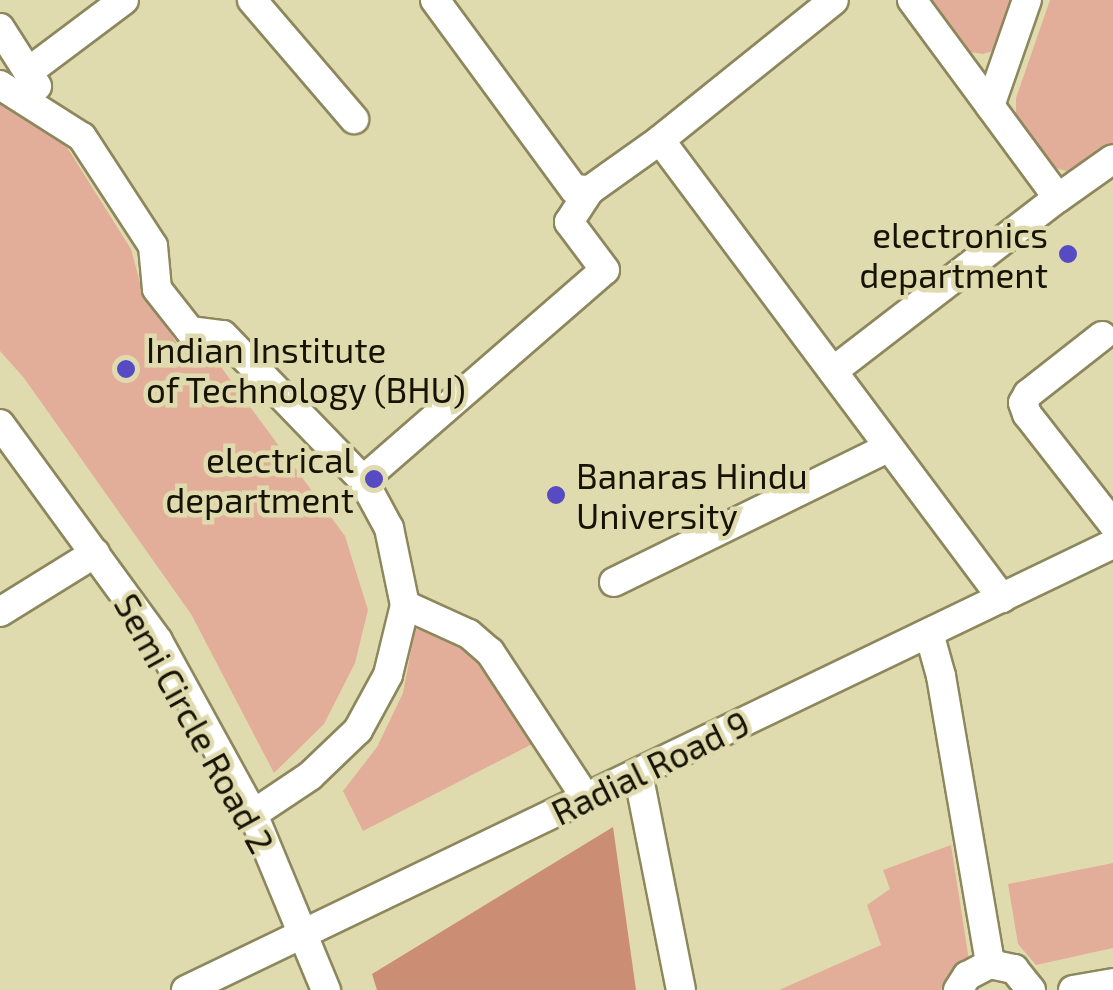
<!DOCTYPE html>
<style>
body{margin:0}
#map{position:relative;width:1113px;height:990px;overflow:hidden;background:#e0dbae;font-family:"Exo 2",sans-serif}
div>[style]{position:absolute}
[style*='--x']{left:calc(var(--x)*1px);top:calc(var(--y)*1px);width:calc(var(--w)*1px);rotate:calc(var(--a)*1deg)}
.green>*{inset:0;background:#e3ae99}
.forest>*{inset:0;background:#cc8d75}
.roads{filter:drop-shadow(2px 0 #8d875d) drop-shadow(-2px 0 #8d875d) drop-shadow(0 2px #8d875d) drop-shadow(0 -2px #8d875d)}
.minor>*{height:28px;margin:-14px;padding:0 14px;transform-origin:14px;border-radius:14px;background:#fff}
.dots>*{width:28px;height:28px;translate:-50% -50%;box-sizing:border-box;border:5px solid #e0dbae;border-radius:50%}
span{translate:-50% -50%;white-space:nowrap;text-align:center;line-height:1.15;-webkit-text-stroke:9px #e0dbae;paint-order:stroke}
.poi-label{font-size:35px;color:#161304}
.right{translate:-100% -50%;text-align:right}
.left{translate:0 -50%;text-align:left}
.street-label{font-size:35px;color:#161304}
</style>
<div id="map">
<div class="green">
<i style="clip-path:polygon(923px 0,1013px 0,996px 50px,983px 54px,962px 51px)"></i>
<i style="clip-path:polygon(1050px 0,1113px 0,1113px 143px,1069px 172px,1053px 167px,1016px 120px,1016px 98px)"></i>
<i style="clip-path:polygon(0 104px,65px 144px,131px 249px,142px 290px,180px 348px,213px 356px,345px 536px,368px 610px,355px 663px,324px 724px,274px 773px,191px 614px,24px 378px,0 351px)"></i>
<i style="clip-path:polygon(415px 629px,465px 637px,540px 740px,363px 831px,343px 791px,377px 747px,403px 693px)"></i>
<i style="clip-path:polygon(951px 845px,969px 960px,948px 975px,941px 990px,779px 990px,881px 945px,867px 905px,890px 889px,883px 870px)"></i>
<i style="clip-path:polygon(1113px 863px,1113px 948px,1036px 965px,1018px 944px,1008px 884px)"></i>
</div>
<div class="forest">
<i style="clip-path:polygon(613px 827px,636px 990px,377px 990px,372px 974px)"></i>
</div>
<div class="roads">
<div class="minor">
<i style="--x:252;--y:0;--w:157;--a:49.4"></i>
<i style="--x:435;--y:0;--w:235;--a:53.7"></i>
<i style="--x:574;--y:189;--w:16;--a:4"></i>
<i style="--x:590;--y:190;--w:86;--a:-35.5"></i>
<i style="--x:660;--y:140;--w:223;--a:-38.8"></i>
<i style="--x:912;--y:0;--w:246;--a:53.6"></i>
<i style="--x:1058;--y:198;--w:67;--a:-35.3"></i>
<i style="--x:0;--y:28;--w:69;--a:57.5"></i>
<i style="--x:28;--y:72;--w:120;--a:-36.9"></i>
<i style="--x:0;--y:85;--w:97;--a:32.4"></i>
<i style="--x:82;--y:137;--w:130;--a:56.9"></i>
<i style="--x:153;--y:246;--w:43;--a:84.7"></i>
<i style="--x:157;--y:289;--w:53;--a:51.8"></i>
<i style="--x:190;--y:331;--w:33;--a:7"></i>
<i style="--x:223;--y:335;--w:202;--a:46"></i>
<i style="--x:363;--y:480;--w:55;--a:61.6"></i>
<i style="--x:389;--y:528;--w:79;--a:78.3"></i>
<i style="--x:405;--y:605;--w:72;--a:103.7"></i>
<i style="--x:388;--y:675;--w:63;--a:118.6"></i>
<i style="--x:358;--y:730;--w:66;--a:136.2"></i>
<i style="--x:310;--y:776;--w:69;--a:146.3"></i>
<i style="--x:990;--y:106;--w:112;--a:-70.8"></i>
<i style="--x:660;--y:140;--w:572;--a:53.25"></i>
<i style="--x:1102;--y:336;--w:94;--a:141.9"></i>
<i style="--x:1028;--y:394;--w:10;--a:119"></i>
<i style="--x:1023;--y:403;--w:12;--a:70"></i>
<i style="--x:1027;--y:414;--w:140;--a:52"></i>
<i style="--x:833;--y:371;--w:284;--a:-37.6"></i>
<i style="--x:0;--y:424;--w:268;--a:53.9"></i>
<i style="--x:158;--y:641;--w:197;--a:61.2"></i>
<i style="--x:253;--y:814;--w:191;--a:67.5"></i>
<i style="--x:363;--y:480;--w:320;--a:-41"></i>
<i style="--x:605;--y:270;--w:60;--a:-126.9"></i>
<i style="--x:569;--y:222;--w:38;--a:-57"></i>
<i style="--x:614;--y:582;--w:306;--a:-26.1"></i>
<i style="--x:405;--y:605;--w:70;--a:24.4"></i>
<i style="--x:469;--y:634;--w:28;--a:41"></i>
<i style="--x:490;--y:652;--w:175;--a:56.7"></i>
<i style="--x:0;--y:612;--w:112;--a:-31.8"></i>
<i style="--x:929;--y:633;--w:45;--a:74.4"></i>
<i style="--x:941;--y:676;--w:292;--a:80.3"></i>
<i style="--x:638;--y:773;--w:221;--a:78.8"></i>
<i style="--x:186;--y:990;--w:1029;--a:-25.69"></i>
<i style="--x:958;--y:990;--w:17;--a:-57"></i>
<i style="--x:967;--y:976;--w:26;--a:-28"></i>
<i style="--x:990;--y:964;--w:25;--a:12"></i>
<i style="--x:1014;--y:969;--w:27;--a:51"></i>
<i style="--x:1073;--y:990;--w:41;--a:-9.9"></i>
</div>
</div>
<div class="dots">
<i style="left:1068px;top:254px;background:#574bc3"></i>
<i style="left:126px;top:369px;background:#574bc3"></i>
<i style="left:374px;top:479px;background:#574bc3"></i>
<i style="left:556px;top:495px;background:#574bc3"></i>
</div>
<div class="poi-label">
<span class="right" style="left:1048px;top:254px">electronics<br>department</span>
<span class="left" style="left:146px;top:369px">Indian Institute<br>of Technology (BHU)</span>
<span class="right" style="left:354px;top:479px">electrical<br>department</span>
<span class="left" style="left:576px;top:495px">Banaras Hindu<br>University</span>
</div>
<div class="street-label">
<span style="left:195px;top:723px;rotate:61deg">Semi Circle Road 2</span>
<span style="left:650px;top:767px;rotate:-26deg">Radial Road 9</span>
</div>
</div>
